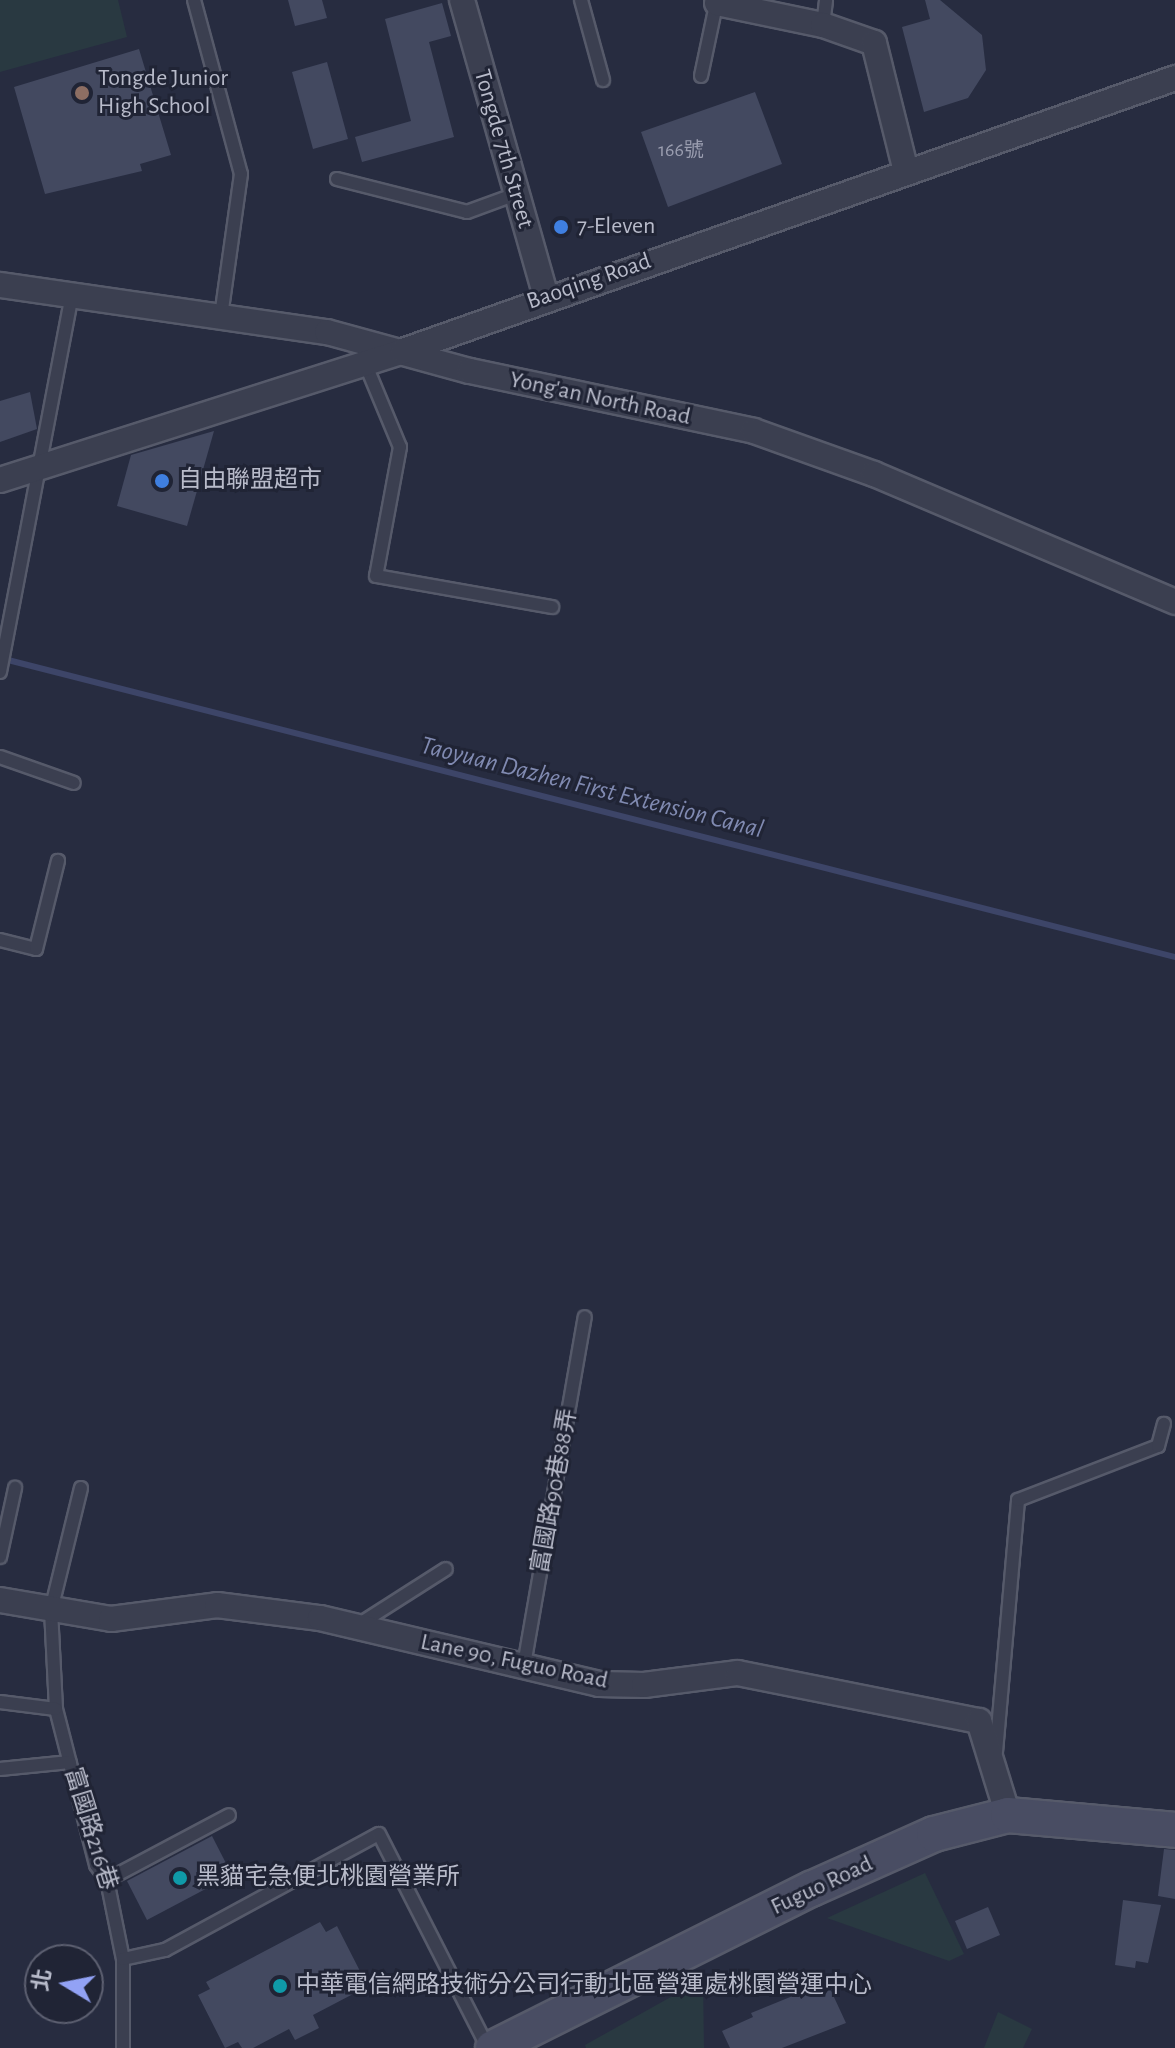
<!DOCTYPE html>
<meta charset="utf-8">
<style>
body{margin:0}
#map{position:relative;width:1175px;height:2048px;overflow:hidden;background:#272c40;font-family:"Alegreya Sans","Noto Sans TC",sans-serif}
div>[style]{position:absolute}
[style*='--x']{left:calc(var(--x)*1px);top:calc(var(--y)*1px);width:calc(var(--w)*1px);rotate:calc(var(--a)*1deg)}
.green>*{inset:0;background:#293941}
.stream>*{height:6px;margin:-3px;padding:0 3px;transform-origin:3px;border-radius:3px;background:#3d4568}
.building>*{inset:0;background:#434960}
.roads{filter:drop-shadow(2px 0 #565a6a) drop-shadow(-2px 0 #565a6a) drop-shadow(0 2px #565a6a) drop-shadow(0 -2px #565a6a)}
.lane>*{height:12px;margin:-6px;padding:0 6px;transform-origin:6px;border-radius:6px;background:#3b3f50}
.street>*{height:24px;margin:-12px;padding:0 12px;transform-origin:12px;border-radius:12px;background:#3b3f50}
.secondary>*{height:34px;margin:-17px;padding:0 17px;transform-origin:17px;border-radius:17px;background:#494d63}
.dots>*{width:22px;height:22px;translate:-50% -50%;box-sizing:border-box;border:4px solid #202435;border-radius:50%}
span{translate:-50% -50%;white-space:nowrap;text-align:center;line-height:1.15;-webkit-text-stroke:6px #202435;paint-order:stroke}
.number-label{font-size:20px;color:#9b9eb0}
.number-label span{-webkit-text-stroke-width:0}
.poi-label{font-size:24px;color:#b8bbca}
.left{translate:0 -50%;text-align:left}
.street-label{font-size:24px;color:#b8bbca}
.water-label{font-size:26px;color:#808ab1;font-style:italic}
.north{position:absolute;left:24px;top:1944px;width:80px;height:80px;box-sizing:border-box;background:#202435;border:2px solid #5d6071;border-radius:50%;rotate:280deg;font-size:22px;font-weight:700;line-height:32px;text-align:center;color:#b8bbca}
.north::after{content:'';display:block;margin:auto;width:28px;height:36px;background:#92a2f5;clip-path:polygon(50% 0,100% 100%,50% 72%,0 100%)}
</style>
<div id="map">
<div class="green">
<i style="clip-path:polygon(0 0,118px 0,127px 37px,0 72px)"></i>
<i style="clip-path:polygon(925px 1873px,964px 1954px,949px 1961px,827px 1918px)"></i>
<i style="clip-path:polygon(703px 1979px,704px 2048px,586px 2048px,585px 2045px)"></i>
<i style="clip-path:polygon(998px 2012px,1032px 2029px,1023px 2048px,984px 2048px)"></i>
</div>
<div class="stream">
<i style="--x:4;--y:659;--w:1208;--a:14.28"></i>
</div>
<div class="building">
<i style="clip-path:polygon(288px 0,322px 0,327px 18px,295px 26px)"></i>
<i style="clip-path:polygon(925px 0,940px 0,982px 35px,986px 70px,968px 98px,924px 112px,902px 27px,930px 19px)"></i>
<i style="clip-path:polygon(442px 3px,451px 36px,429px 42px,454px 137px,362px 162px,355px 137px,411px 121px,385px 19px)"></i>
<i style="clip-path:polygon(139px 49px,171px 155px,140px 164px,142px 171px,45px 194px,14px 87px)"></i>
<i style="clip-path:polygon(327px 62px,348px 139px,313px 149px,292px 72px)"></i>
<i style="clip-path:polygon(755px 92px,782px 164px,668px 207px,641px 132px)"></i>
<i style="clip-path:polygon(30px 392px,37px 429px,0 442px,0 401px)"></i>
<i style="clip-path:polygon(214px 431px,187px 526px,117px 506px,131px 455px)"></i>
<i style="clip-path:polygon(212px 1836px,232px 1875px,147px 1920px,127px 1881px)"></i>
<i style="clip-path:polygon(1164px 1849px,1175px 1850px,1175px 1899px,1158px 1896px)"></i>
<i style="clip-path:polygon(1123px 1900px,1161px 1905px,1148px 1963px,1136px 1961px,1135px 1968px,1115px 1965px)"></i>
<i style="clip-path:polygon(988px 1907px,1000px 1935px,967px 1949px,955px 1921px)"></i>
<i style="clip-path:polygon(320px 1922px,326px 1932px,337px 1926px,363px 1977px,350px 1984px,355px 1993px,313px 2015px,319px 2028px,295px 2040px,289px 2029px,253px 2048px,242px 2048px,238px 2042px,225px 2048px,198px 1995px,210px 1989px,206px 1982px)"></i>
<i style="clip-path:polygon(827px 1982px,846px 2023px,782px 2048px,730px 2048px,722px 2031px,753px 2017px,751px 2013px)"></i>
</div>
<div class="roads">
<div class="lane">
<i style="--x:194;--y:0;--w:180;--a:74.9"></i>
<i style="--x:241;--y:174;--w:144;--a:98"></i>
<i style="--x:581;--y:0;--w:83;--a:74.6"></i>
<i style="--x:823;--y:25;--w:25;--a:-83"></i>
<i style="--x:701;--y:76;--w:78;--a:-78.1"></i>
<i style="--x:337;--y:179;--w:134;--a:14.2"></i>
<i style="--x:467;--y:212;--w:52;--a:-20.2"></i>
<i style="--x:365;--y:363;--w:91;--a:67.4"></i>
<i style="--x:400;--y:447;--w:131;--a:100.5"></i>
<i style="--x:376;--y:576;--w:179;--a:10"></i>
<i style="--x:0;--y:672;--w:383;--a:-79.2"></i>
<i style="--x:0;--y:757;--w:78;--a:19.4"></i>
<i style="--x:0;--y:940;--w:37;--a:14"></i>
<i style="--x:36;--y:949;--w:91;--a:-76"></i>
<i style="--x:81;--y:1488;--w:126;--a:103.8"></i>
<i style="--x:51;--y:1610;--w:99;--a:87.1"></i>
<i style="--x:56;--y:1709;--w:161;--a:75.6"></i>
<i style="--x:96;--y:1865;--w:19;--a:54"></i>
<i style="--x:107;--y:1880;--w:81;--a:78.6"></i>
<i style="--x:123;--y:1959;--w:89;--a:90"></i>
<i style="--x:0;--y:1557;--w:71;--a:-77.7"></i>
<i style="--x:358;--y:1625;--w:104;--a:-32.5"></i>
<i style="--x:524;--y:1665;--w:353;--a:-80.1"></i>
<i style="--x:0;--y:1702;--w:56;--a:7.1"></i>
<i style="--x:996;--y:1752;--w:253;--a:-85"></i>
<i style="--x:1018;--y:1500;--w:150;--a:-21.1"></i>
<i style="--x:1158;--y:1446;--w:23;--a:-75"></i>
<i style="--x:0;--y:1769;--w:70;--a:-5.7"></i>
<i style="--x:107;--y:1880;--w:138;--a:-28"></i>
<i style="--x:123;--y:1959;--w:43;--a:-12.1"></i>
<i style="--x:165;--y:1950;--w:243;--a:-28.5"></i>
<i style="--x:379;--y:1834;--w:240;--a:63"></i>
</div>
<div class="street">
<i style="--x:462;--y:0;--w:309;--a:74.2"></i>
<i style="--x:717;--y:3;--w:108;--a:11.7"></i>
<i style="--x:823;--y:25;--w:54;--a:19.4"></i>
<i style="--x:874;--y:43;--w:132;--a:76"></i>
<i style="--x:0;--y:285;--w:330;--a:8.2"></i>
<i style="--x:327;--y:332;--w:148;--a:15.3"></i>
<i style="--x:470;--y:371;--w:290;--a:11.9"></i>
<i style="--x:754;--y:431;--w:127;--a:19.7"></i>
<i style="--x:874;--y:474;--w:327;--a:23"></i>
<i style="--x:0;--y:480;--w:423;--a:-17.7"></i>
<i style="--x:403;--y:351;--w:819;--a:-19.47"></i>
<i style="--x:0;--y:1600;--w:113;--a:9.7"></i>
<i style="--x:111;--y:1619;--w:107;--a:-7.5"></i>
<i style="--x:217;--y:1605;--w:104;--a:7.2"></i>
<i style="--x:320;--y:1618;--w:287;--a:13.3"></i>
<i style="--x:599;--y:1684;--w:45;--a:1.3"></i>
<i style="--x:644;--y:1685;--w:95;--a:-7.3"></i>
<i style="--x:738;--y:1673;--w:246;--a:11.3"></i>
<i style="--x:979;--y:1721;--w:98;--a:72.9"></i>
</div>
<div class="secondary">
<i style="--x:493;--y:2048;--w:356;--a:-26.6"></i>
<i style="--x:811;--y:1889;--w:135;--a:-24.1"></i>
<i style="--x:934;--y:1834;--w:76;--a:-14.4"></i>
<i style="--x:1008;--y:1815;--w:168;--a:5.1"></i>
</div>
</div>
<div class="dots">
<i style="left:82px;top:93px;background:#8d6e63"></i>
<i style="left:561px;top:227px;background:#3f7fe0"></i>
<i style="left:162px;top:481px;background:#3f7fe0"></i>
<i style="left:180px;top:1878px;background:#0f9aa8"></i>
<i style="left:280px;top:1986px;background:#0f9aa8"></i>
</div>
<div class="number-label">
<span style="left:681px;top:150px">166號</span>
</div>
<div class="poi-label">
<span class="left" style="left:98px;top:93px">Tongde Junior<br>High School</span>
<span class="left" style="left:577px;top:227px">7-Eleven</span>
<span class="left" style="left:178px;top:481px">自由聯盟超市</span>
<span class="left" style="left:196px;top:1878px">黑貓宅急便北桃園營業所</span>
<span class="left" style="left:296px;top:1986px">中華電信網路技術分公司行動北區營運處桃園營運中心</span>
</div>
<div class="street-label">
<span style="left:503px;top:149px;rotate:74deg">Tongde 7th Street</span>
<span style="left:589px;top:282px;rotate:-19deg">Baoqing Road</span>
<span style="left:600px;top:399px;rotate:12deg">Yong'an North Road</span>
<span style="left:555px;top:1491px;rotate:-80deg">富國路90巷88弄</span>
<span style="left:514px;top:1662px;rotate:12deg">Lane 90, Fuguo Road</span>
<span style="left:90px;top:1829px;rotate:73deg">富國路216巷</span>
<span style="left:822px;top:1886px;rotate:-25deg">Fuguo Road</span>
</div>
<div class="water-label">
<span style="left:592px;top:788px;rotate:14deg">Taoyuan Dazhen First Extension Canal</span>
</div>
<div class="north">北</div>
</div>
